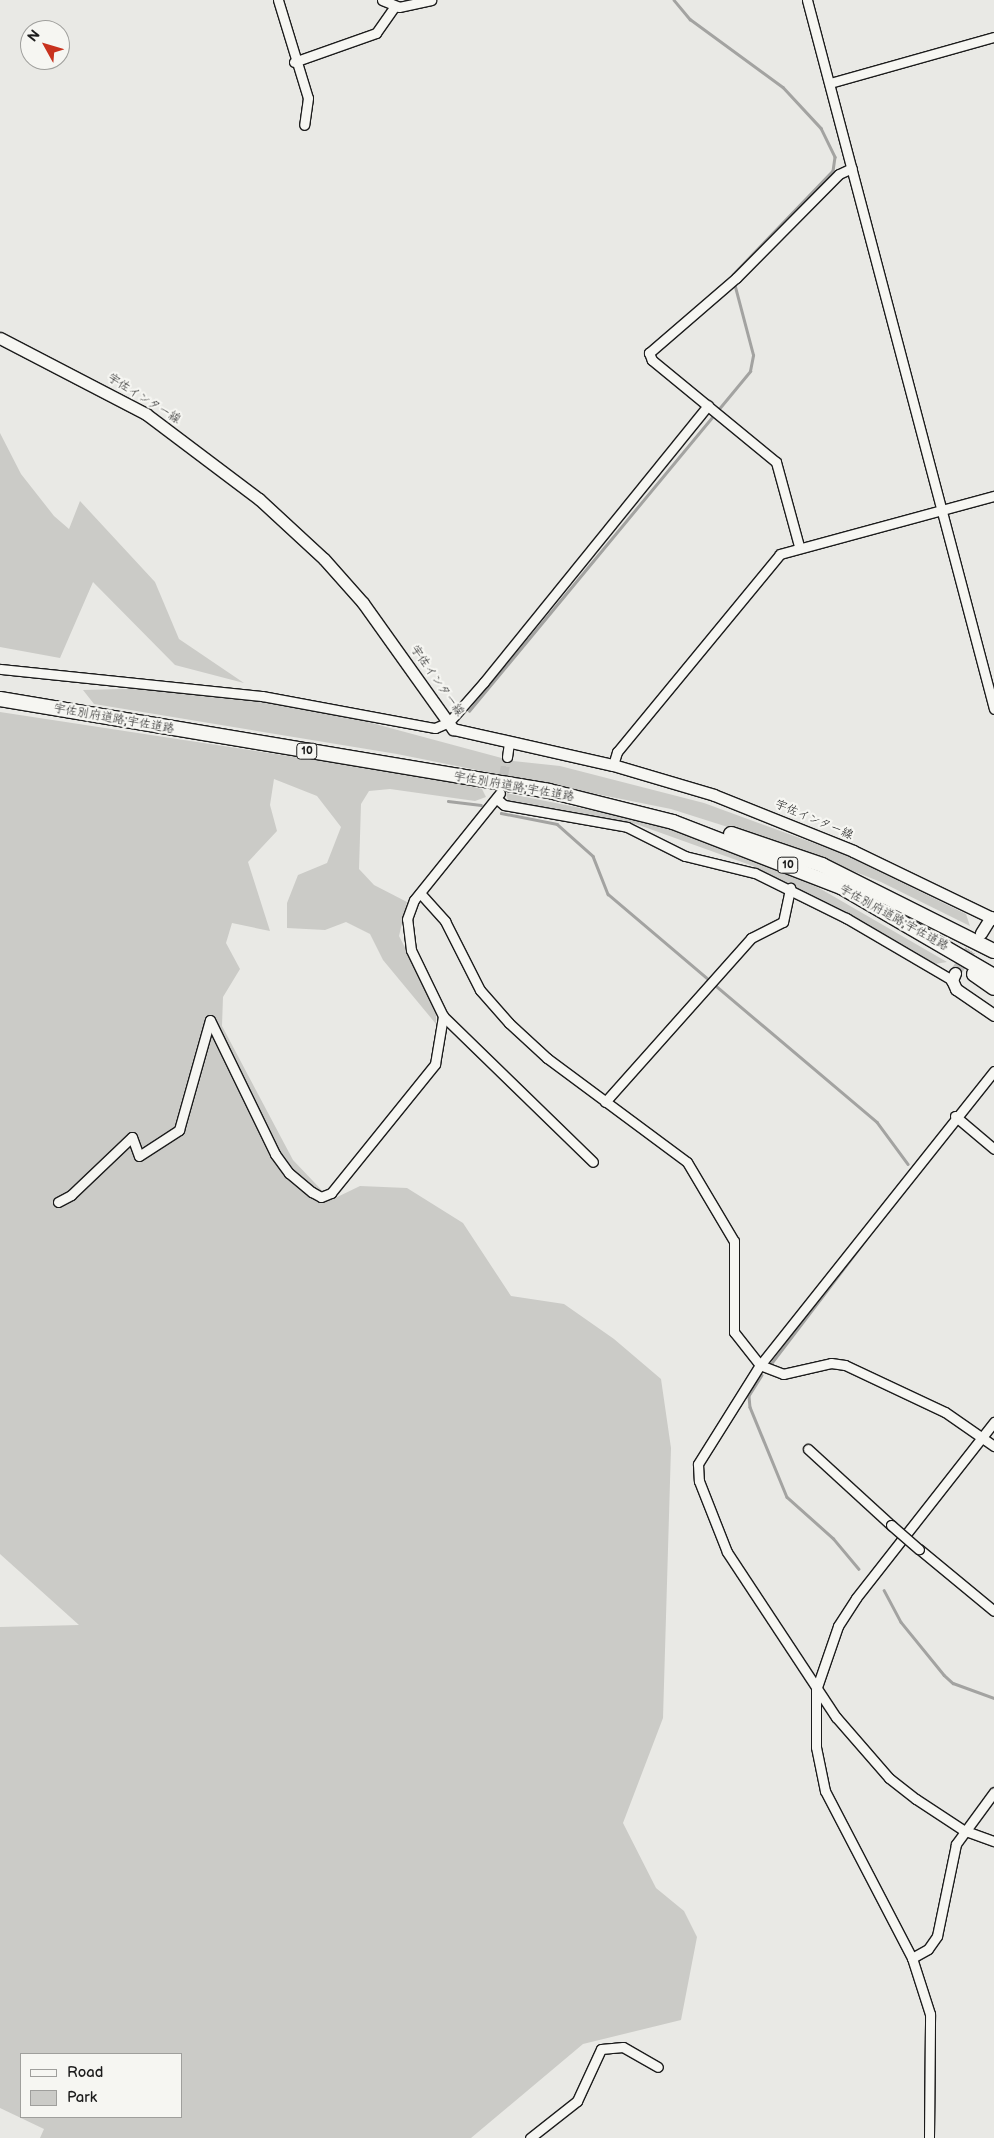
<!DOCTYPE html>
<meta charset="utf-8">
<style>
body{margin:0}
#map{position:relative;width:994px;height:2138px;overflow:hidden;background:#e9e9e5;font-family:"Balsamiq Sans","Klee One",sans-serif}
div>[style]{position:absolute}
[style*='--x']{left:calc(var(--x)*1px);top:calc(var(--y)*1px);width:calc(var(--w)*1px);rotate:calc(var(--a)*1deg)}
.green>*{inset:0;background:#cbcbc7}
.stream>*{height:2.5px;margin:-1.25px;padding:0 1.25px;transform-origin:1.25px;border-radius:1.25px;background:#a3a3a1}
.minor-tunnel>*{height:9px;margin-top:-4.5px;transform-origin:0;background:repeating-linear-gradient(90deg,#c0c0bd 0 9px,transparent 0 13.5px)}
.major-tunnel>*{height:11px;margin-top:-5.5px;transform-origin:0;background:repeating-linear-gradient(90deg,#c0c0bd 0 11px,transparent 0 16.5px)}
.roads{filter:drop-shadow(1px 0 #1c1c1c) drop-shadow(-1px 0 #1c1c1c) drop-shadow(0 1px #1c1c1c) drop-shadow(0 -1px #1c1c1c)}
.minor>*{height:9px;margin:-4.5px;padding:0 4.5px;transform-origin:4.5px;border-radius:4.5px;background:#f6f6f2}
.major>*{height:11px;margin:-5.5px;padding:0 5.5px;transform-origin:5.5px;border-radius:5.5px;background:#f6f6f2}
.highway>*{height:14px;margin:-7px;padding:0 7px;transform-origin:7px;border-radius:7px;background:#f6f6f2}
.bridges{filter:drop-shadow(1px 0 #1c1c1c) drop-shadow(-1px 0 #1c1c1c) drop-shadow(0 1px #1c1c1c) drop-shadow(0 -1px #1c1c1c)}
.minor-bridge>*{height:9px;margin:-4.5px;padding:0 4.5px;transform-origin:4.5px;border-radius:4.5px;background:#f6f6f2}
span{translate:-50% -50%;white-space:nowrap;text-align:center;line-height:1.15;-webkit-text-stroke:4.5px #f6f6f2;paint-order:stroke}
.shield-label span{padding:1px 4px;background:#f6f6f2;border:1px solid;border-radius:4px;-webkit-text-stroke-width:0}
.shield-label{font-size:11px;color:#1c1c1c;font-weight:700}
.street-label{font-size:12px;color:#1c1c1c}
.legend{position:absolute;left:20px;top:2053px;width:162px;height:65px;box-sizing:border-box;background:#f6f6f2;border:1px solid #9f9f9c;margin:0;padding:6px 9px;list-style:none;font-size:15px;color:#1c1c1c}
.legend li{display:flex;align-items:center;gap:10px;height:25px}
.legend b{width:25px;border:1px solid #9f9f9c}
.north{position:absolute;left:20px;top:20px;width:50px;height:50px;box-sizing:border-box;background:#f6f6f2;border:1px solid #9f9f9c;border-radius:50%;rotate:309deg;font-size:14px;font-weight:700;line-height:20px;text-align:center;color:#1c1c1c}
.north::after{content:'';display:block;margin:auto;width:18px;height:22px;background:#c8321e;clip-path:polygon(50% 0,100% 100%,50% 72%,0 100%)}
</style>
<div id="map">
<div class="green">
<i style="clip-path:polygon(0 433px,21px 474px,54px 516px,69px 529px,80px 501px,155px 582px,179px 639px,244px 683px,175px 665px,93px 582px,60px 658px,0 647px)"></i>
<i style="clip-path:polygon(203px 687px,338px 714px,513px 761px,560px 766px,704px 803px,841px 853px,966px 914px,970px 926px,881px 882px,794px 848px,671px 809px,397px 754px,94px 704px,83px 690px)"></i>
<i style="clip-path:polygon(evenodd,0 712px,433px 778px,482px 789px,486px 797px,475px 801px,390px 789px,369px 791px,361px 804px,359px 869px,374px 885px,407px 902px,399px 936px,436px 1008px,436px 1024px,383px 960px,370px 934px,346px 922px,325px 930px,287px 928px,287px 903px,298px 875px,327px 863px,341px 827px,317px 796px,274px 779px,270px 805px,277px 831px,248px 862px,270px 931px,232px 923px,226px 943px,240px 969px,223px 997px,222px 1026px,293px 1160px,331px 1200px,360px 1186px,407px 1188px,463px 1223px,511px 1296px,564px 1304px,614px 1339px,661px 1379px,671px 1448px,663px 1718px,623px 1823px,656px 1888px,684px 1911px,697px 1937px,681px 2020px,583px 2044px,471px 2138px,40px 2138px,44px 2129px,0 2108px,0 1627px,79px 1625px,0 1554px,0 712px,21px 2054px,181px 2054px,181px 2117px,21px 2117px,21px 2054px)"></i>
<i style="clip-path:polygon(506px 793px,646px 821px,765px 862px,819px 888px,947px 962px,935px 964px,753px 866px,636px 824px,508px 801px)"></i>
</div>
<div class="stream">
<i style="--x:674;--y:0;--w:25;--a:50"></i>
<i style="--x:690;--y:19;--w:115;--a:36.2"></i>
<i style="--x:783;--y:87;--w:56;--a:47.2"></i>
<i style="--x:821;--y:128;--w:32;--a:64"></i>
<i style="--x:835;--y:157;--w:14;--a:98"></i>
<i style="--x:833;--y:171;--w:144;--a:133.9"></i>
<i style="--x:469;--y:711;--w:441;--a:-50.4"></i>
<i style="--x:750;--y:371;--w:16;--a:-79"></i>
<i style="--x:753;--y:355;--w:74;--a:-104.8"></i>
<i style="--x:448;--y:801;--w:33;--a:7"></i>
<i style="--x:501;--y:813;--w:57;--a:11.1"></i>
<i style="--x:557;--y:824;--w:48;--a:41.6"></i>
<i style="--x:593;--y:856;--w:41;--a:68.5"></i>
<i style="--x:608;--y:894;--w:130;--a:40.3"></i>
<i style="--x:715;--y:985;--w:212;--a:40.2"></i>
<i style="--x:877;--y:1122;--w:52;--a:53.6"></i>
<i style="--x:770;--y:1365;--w:158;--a:-52.7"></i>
<i style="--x:762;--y:1375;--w:25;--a:122"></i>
<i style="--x:749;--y:1396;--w:11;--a:85"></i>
<i style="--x:750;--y:1407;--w:97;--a:67.7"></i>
<i style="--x:787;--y:1497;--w:62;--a:41.7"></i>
<i style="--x:833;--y:1538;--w:40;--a:50"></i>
<i style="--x:884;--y:1590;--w:36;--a:62"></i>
<i style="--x:901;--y:1622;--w:68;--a:50.9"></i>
<i style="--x:944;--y:1675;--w:12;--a:42"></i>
<i style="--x:953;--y:1683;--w:44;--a:20.1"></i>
</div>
<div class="minor-tunnel">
<i style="--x:501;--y:788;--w:32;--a:-79"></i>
</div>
<div class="major-tunnel">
<i style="--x:955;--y:973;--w:45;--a:-56.7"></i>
</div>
<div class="roads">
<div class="minor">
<i style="--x:278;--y:0;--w:102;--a:73"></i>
<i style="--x:308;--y:98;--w:27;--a:98"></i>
<i style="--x:382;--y:0;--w:18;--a:22"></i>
<i style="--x:399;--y:7;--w:33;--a:-12"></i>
<i style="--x:807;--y:0;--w:733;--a:75.22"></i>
<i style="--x:294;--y:62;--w:87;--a:-19.5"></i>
<i style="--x:376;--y:33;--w:33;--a:-55"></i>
<i style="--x:830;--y:83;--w:170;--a:-15.7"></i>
<i style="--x:799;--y:546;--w:87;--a:-105.3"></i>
<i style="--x:776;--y:462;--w:161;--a:-140.6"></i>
<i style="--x:652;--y:360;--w:8;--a:-113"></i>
<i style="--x:649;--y:353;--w:115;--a:-40.8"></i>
<i style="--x:736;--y:278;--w:146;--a:-45.3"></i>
<i style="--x:839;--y:174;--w:14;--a:-25"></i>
<i style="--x:0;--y:669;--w:263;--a:5.9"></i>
<i style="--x:262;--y:696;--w:176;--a:10.5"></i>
<i style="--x:435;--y:728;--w:15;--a:-23"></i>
<i style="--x:449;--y:722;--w:53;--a:-48.8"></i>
<i style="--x:484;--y:682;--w:356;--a:-51"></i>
<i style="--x:507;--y:757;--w:14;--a:-82"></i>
<i style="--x:613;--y:765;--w:14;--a:-73"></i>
<i style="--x:617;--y:752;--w:256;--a:-50.5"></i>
<i style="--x:780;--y:554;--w:222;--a:-15.2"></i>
<i style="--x:497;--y:799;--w:9;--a:41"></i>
<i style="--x:504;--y:805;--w:125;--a:10.1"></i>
<i style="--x:627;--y:827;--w:65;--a:26.6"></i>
<i style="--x:685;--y:856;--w:72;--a:13.7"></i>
<i style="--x:755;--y:873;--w:102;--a:26.3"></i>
<i style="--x:846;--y:918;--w:123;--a:30.3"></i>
<i style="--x:420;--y:893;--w:38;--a:48"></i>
<i style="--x:445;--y:921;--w:77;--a:63.1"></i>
<i style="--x:480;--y:990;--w:44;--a:48.7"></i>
<i style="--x:509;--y:1023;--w:52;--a:42.6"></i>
<i style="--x:547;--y:1058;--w:174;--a:36.6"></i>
<i style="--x:687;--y:1162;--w:92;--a:59.3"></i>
<i style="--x:734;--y:1241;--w:91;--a:90"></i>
<i style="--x:734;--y:1332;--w:42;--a:51.8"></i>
<i style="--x:760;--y:1365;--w:25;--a:21"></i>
<i style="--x:783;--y:1374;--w:49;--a:-12.9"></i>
<i style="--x:831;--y:1363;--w:14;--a:8"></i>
<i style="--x:845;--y:1365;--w:110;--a:25.2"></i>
<i style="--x:945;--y:1412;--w:60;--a:34.8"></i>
<i style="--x:443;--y:1016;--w:209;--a:44.2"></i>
<i style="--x:994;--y:1071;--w:376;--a:128.5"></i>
<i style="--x:760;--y:1365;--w:117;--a:122.1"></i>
<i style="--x:698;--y:1464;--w:17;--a:87"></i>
<i style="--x:699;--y:1481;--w:76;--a:68.5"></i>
<i style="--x:727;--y:1552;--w:198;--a:56.6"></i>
<i style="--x:836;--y:1717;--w:81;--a:49"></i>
<i style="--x:889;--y:1778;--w:34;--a:38"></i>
<i style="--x:916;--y:1799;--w:56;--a:33.4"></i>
<i style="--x:963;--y:1830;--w:33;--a:20"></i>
<i style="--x:605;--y:1102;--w:220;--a:-48.3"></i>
<i style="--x:751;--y:938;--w:36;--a:-27"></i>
<i style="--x:783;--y:922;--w:35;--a:-78"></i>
<i style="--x:955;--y:1116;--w:51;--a:40.2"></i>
<i style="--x:58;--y:1202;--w:15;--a:-28"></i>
<i style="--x:71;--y:1195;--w:84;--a:-43.6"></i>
<i style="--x:132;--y:1137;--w:20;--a:70"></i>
<i style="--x:139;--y:1156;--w:48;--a:-33"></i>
<i style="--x:179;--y:1130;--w:114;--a:-74.3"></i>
<i style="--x:210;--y:1020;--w:149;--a:64.1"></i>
<i style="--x:275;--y:1154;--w:24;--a:54"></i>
<i style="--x:289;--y:1173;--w:30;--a:40"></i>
<i style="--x:312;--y:1192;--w:10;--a:29"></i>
<i style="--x:321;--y:1197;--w:11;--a:-22"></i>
<i style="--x:331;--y:1193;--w:166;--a:-51.1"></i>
<i style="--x:435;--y:1064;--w:49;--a:-80.5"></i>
<i style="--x:443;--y:1016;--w:73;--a:-115.9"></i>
<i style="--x:411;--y:950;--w:31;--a:-97"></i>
<i style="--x:407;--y:919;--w:20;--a:-70"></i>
<i style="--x:414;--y:900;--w:137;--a:-51.2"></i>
<i style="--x:808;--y:1449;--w:113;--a:42.5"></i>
<i style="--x:919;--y:1549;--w:97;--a:39.6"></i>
<i style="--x:912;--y:1958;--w:188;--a:-117.5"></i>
<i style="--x:825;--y:1791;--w:45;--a:-101.6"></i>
<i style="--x:816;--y:1747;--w:57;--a:-90"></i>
<i style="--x:816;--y:1690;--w:68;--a:-71"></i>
<i style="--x:838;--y:1626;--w:33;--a:-57"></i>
<i style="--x:856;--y:1598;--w:224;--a:-51.9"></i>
<i style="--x:530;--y:2138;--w:60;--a:-38.2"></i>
<i style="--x:577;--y:2101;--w:57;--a:-65.2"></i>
<i style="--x:601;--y:2049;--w:22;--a:-5"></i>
<i style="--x:623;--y:2047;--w:40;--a:29.7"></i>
<i style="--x:929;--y:2138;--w:124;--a:-89.5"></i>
<i style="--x:930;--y:2014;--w:59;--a:-107.8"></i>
<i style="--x:912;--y:1958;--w:18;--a:-29"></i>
<i style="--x:928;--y:1949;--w:16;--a:-55"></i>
<i style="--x:937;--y:1936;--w:94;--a:-78.3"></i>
<i style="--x:956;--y:1844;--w:64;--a:-53.8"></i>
</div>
<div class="major">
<i style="--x:0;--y:338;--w:165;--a:27.5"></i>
<i style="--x:146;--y:414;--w:141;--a:37"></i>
<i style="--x:259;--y:499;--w:88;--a:42.7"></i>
<i style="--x:324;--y:559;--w:59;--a:48.4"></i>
<i style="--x:363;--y:603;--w:155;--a:54.5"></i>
<i style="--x:453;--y:729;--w:164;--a:12.7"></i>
<i style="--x:613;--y:765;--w:105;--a:16.5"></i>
<i style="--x:714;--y:795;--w:150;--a:21.9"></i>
<i style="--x:853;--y:851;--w:157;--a:25.7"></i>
<i style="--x:981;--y:933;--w:19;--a:-58"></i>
<i style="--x:955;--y:973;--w:8;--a:113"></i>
<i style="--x:952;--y:980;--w:10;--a:66"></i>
<i style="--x:956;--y:989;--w:46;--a:34.4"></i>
</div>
<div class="highway">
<i style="--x:0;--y:699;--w:557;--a:9.51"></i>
<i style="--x:549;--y:791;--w:128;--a:14"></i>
<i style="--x:673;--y:822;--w:180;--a:21.2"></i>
<i style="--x:841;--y:887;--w:177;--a:30.2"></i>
<i style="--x:731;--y:834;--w:96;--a:18.8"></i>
<i style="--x:822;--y:865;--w:192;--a:26.6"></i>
<i style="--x:974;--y:974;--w:24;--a:35"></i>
</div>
</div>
<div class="bridges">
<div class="minor-bridge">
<i style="--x:891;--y:1525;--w:37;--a:41"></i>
</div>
</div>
<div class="shield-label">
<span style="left:307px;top:751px">10</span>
<span style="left:788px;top:865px">10</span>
</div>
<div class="street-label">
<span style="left:144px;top:399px;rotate:32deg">宇佐インター線</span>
<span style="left:437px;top:681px;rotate:55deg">宇佐インター線</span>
<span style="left:114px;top:719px;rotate:10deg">宇佐別府道路;宇佐道路</span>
<span style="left:514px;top:787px;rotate:10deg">宇佐別府道路;宇佐道路</span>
<span style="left:814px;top:820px;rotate:23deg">宇佐インター線</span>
<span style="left:894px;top:918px;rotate:29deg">宇佐別府道路;宇佐道路</span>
</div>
<ul class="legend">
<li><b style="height:6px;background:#f6f6f2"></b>Road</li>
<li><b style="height:14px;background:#cbcbc7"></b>Park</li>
</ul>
<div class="north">N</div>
</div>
